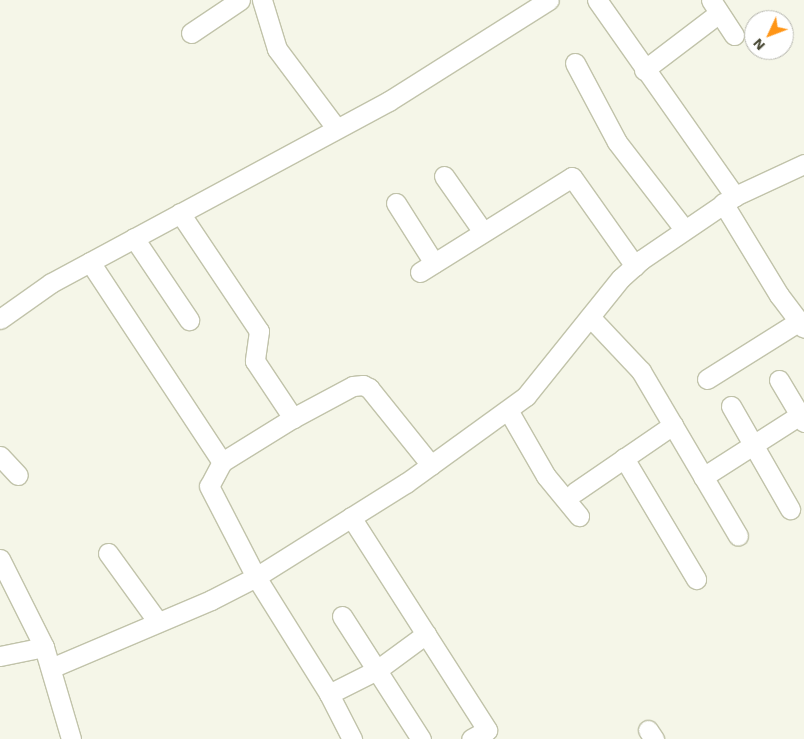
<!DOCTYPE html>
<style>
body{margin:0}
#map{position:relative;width:804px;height:739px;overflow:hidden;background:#f5f6e8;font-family:"Work Sans",sans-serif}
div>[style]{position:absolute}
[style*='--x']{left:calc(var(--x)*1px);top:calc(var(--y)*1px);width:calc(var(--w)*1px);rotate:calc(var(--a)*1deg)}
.roads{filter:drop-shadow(1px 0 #c1c3aa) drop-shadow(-1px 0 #c1c3aa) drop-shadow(0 1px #c1c3aa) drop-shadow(0 -1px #c1c3aa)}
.minor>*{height:19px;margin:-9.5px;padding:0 9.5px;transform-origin:9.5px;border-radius:9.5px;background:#fff}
span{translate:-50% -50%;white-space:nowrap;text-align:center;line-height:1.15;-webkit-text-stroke:4px #fff;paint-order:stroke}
.north{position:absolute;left:744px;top:10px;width:50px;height:50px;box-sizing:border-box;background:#fff;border:1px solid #b7b7af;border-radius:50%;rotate:227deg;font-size:14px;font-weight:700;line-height:20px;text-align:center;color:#4a4a36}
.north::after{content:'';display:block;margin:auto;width:18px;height:22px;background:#ff9516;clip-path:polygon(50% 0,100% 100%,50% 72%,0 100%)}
</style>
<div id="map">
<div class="roads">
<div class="minor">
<i style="--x:262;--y:0;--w:51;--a:73"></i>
<i style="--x:277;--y:49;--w:99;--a:53.2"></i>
<i style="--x:597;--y:0;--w:240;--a:54.9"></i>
<i style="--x:711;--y:0;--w:42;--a:56.7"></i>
<i style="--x:191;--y:33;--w:59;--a:-34"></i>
<i style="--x:575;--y:63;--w:89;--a:62"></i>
<i style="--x:617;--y:142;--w:110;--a:52.4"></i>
<i style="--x:644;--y:70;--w:94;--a:-37.2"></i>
<i style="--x:444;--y:176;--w:68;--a:55.1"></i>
<i style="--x:396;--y:203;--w:71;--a:57.7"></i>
<i style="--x:723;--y:203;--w:108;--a:58.7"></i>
<i style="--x:779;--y:295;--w:41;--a:52.9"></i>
<i style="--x:180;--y:213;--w:142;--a:56.2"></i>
<i style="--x:259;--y:331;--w:30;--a:98"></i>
<i style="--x:255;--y:361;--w:69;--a:56.3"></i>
<i style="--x:134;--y:238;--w:99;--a:56.1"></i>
<i style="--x:90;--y:262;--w:240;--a:56.6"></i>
<i style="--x:222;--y:462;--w:84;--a:-31.8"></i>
<i style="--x:293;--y:418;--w:68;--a:-28.1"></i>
<i style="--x:353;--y:386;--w:10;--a:-6"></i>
<i style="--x:363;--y:385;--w:7;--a:27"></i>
<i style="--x:369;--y:388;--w:99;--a:51.2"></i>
<i style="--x:420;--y:272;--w:179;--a:-32"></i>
<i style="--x:572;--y:177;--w:109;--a:54.7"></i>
<i style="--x:590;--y:317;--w:74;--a:46.6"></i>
<i style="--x:641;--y:371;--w:191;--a:59.5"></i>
<i style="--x:0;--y:319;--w:62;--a:-35.2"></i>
<i style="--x:51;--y:283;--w:384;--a:-28.3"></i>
<i style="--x:389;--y:101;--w:189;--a:-32.3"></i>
<i style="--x:707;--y:379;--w:107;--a:-32.1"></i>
<i style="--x:779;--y:380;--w:49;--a:59.2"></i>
<i style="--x:731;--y:406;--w:119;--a:60.2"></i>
<i style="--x:508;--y:410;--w:76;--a:60.1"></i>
<i style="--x:546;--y:476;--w:52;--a:50.5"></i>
<i style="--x:0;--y:456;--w:26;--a:47"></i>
<i style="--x:624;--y:458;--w:141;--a:59.2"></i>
<i style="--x:222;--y:462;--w:27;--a:118"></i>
<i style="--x:209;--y:486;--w:102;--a:62.7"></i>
<i style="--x:256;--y:577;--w:138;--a:58"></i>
<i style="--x:329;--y:694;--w:51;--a:62.9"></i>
<i style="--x:703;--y:477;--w:115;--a:-32.6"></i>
<i style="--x:575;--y:492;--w:119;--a:-34.4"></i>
<i style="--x:351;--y:517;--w:253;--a:57.4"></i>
<i style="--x:487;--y:730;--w:18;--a:151"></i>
<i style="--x:108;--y:553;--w:85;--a:54.1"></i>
<i style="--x:0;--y:559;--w:98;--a:63.4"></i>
<i style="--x:44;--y:647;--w:96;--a:73.6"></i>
<i style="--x:342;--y:616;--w:146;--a:57.3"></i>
<i style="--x:0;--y:656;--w:45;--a:-11.6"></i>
<i style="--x:51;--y:668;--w:174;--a:-23"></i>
<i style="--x:211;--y:600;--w:51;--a:-27.1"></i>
<i style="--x:256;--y:577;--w:177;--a:-32.1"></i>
<i style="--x:406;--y:483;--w:148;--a:-35.9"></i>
<i style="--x:526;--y:396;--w:151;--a:-51.2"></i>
<i style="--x:621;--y:278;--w:27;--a:-42"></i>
<i style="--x:641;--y:260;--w:114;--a:-34.2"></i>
<i style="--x:735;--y:196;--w:76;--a:-24.9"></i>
<i style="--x:329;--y:694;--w:54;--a:-26.6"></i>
<i style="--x:377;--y:670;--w:61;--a:-36.3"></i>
<i style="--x:648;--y:730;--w:11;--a:56"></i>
</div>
</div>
<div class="north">N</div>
</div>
